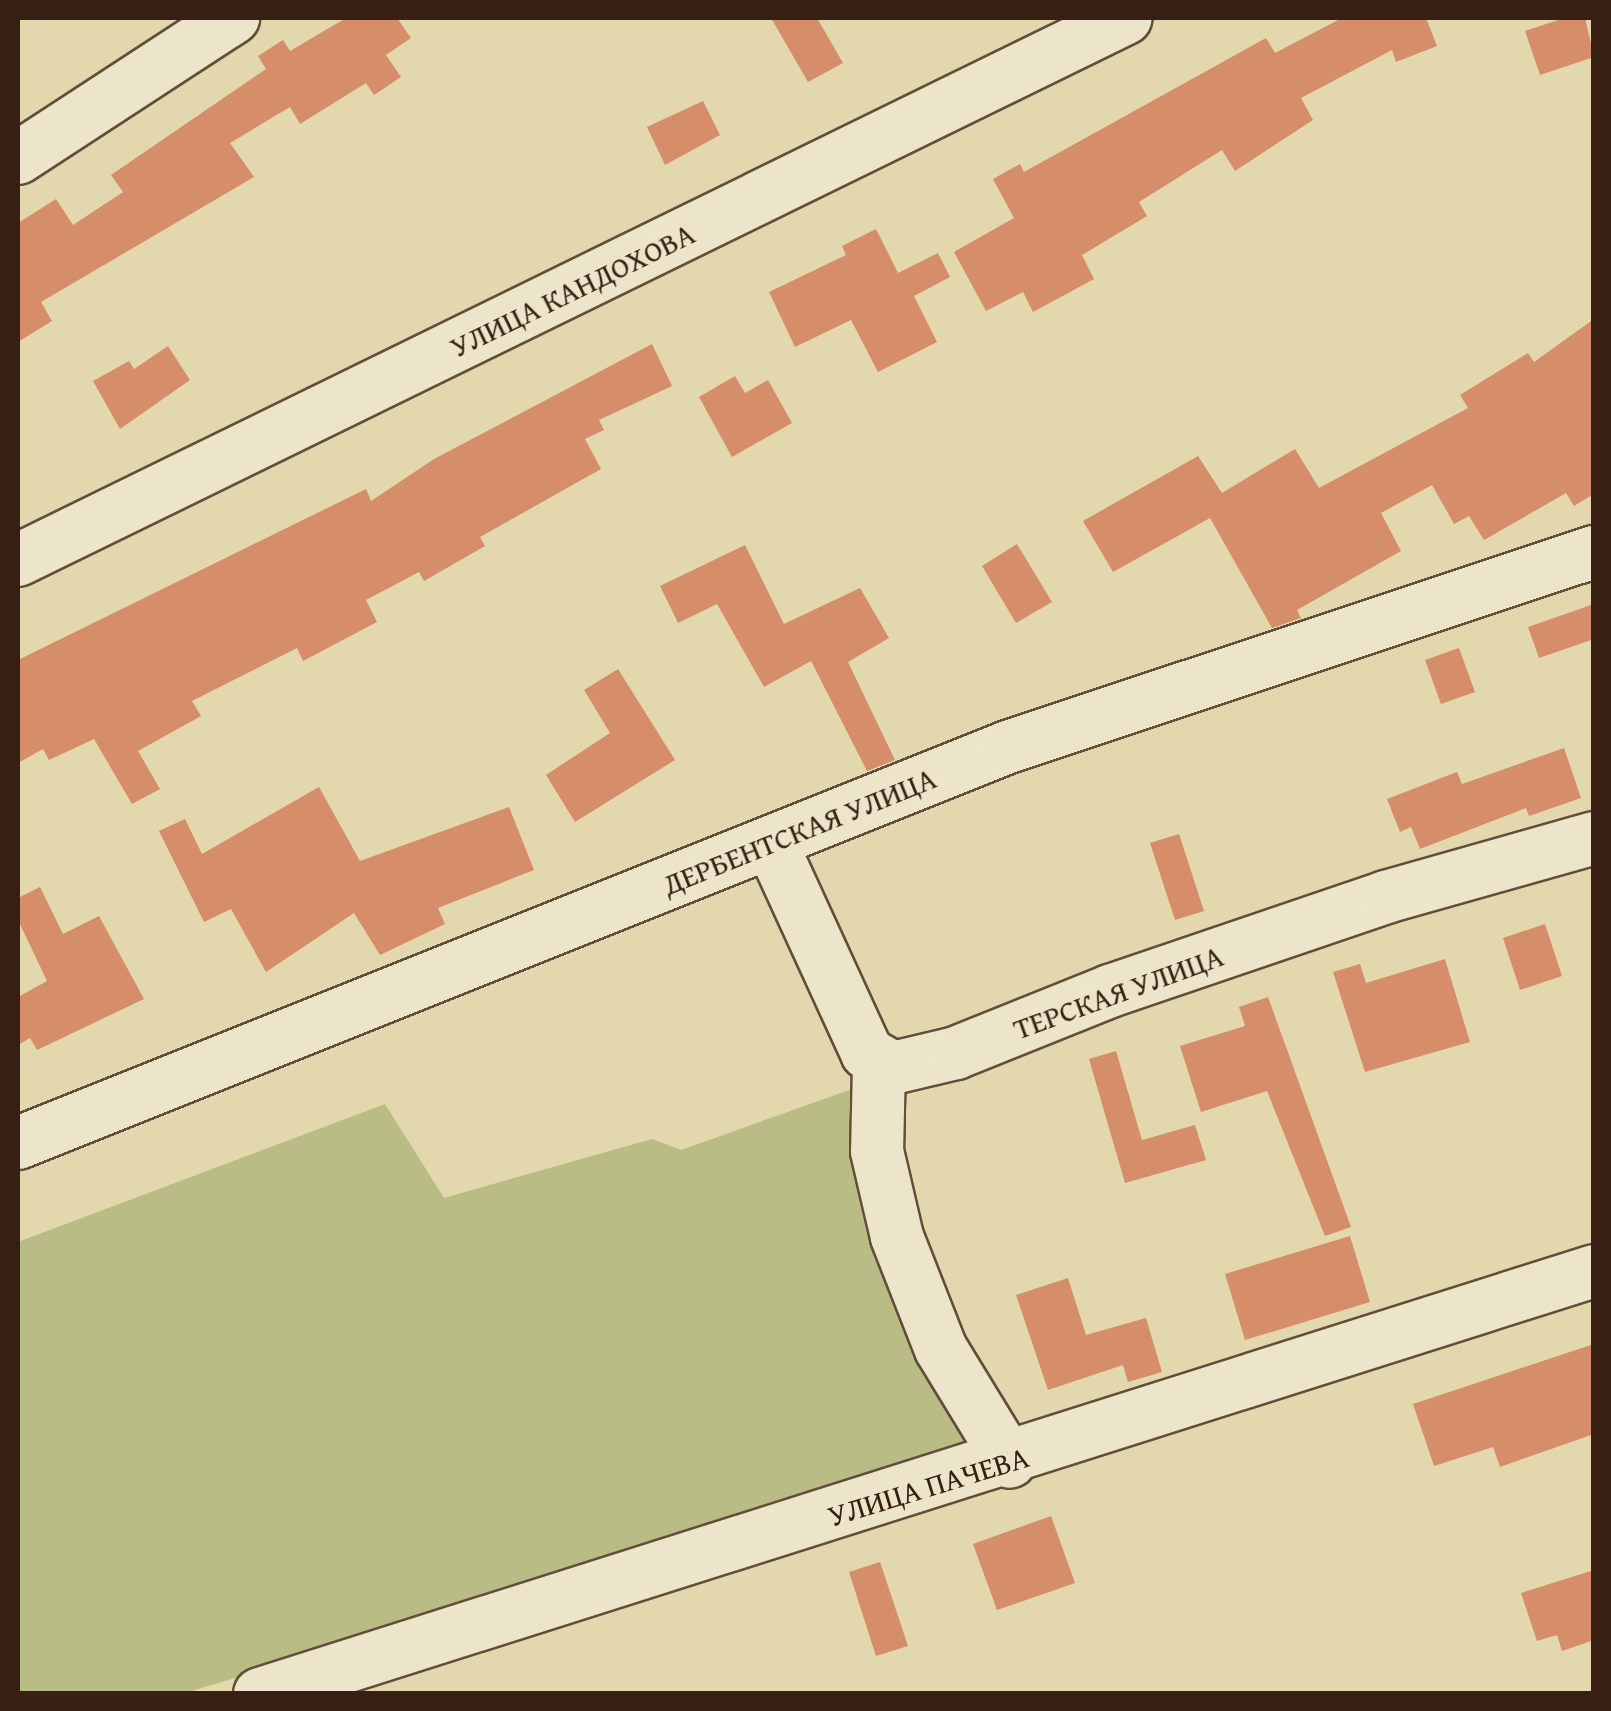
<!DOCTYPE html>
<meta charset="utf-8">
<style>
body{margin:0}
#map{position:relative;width:1611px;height:1711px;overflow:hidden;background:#e3d7ad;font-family:"Gentium Book Plus",serif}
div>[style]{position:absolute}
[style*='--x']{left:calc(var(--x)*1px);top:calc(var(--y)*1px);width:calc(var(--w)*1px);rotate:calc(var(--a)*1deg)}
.green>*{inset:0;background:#babc85}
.building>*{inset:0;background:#d68d69}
.roads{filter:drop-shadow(2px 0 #624e3a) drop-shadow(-2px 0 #624e3a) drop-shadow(0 2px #624e3a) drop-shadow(0 -2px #624e3a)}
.minor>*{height:52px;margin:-26px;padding:0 26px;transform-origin:26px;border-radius:26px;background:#ede5ca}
span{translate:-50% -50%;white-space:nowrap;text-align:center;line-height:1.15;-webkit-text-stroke:8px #ede5ca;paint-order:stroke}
.street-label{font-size:30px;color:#372013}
.frame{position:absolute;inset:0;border:20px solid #372013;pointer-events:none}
</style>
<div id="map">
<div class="green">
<i style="clip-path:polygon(852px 1089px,870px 1242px,907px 1330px,986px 1452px,185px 1693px,18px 1694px,18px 1242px,385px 1104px,444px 1198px,652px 1139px,681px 1150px)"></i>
</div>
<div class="building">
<i style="clip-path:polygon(346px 18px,397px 18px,411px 38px,386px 55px,401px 77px,374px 95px,366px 83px,300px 124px,290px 107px,230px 143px,254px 177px,41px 302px,52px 321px,18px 342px,18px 223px,56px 199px,73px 225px,123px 192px,111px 175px,266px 69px,258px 56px,283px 40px,290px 51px)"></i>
<i style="clip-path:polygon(771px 18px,817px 18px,843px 63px,808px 82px)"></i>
<i style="clip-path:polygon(1342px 18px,1426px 18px,1437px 46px,1396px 62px,1392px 50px,1301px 98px,1313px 120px,1235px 171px,1222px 150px,1139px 202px,1147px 216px,1082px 255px,1094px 279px,1033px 312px,1023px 292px,986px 311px,954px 252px,1014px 218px,993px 179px,1020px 164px,1024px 172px,1266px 38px,1275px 53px)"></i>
<i style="clip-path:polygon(1564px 18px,1585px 18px,1594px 57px,1540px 75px,1525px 31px)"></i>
<i style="clip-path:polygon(703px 101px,720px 135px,665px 165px,647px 127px)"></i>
<i style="clip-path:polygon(876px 229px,898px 273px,938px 253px,950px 277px,914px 296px,937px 342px,878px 372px,851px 320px,795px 347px,769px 292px,846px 255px,842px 246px)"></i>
<i style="clip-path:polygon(1594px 319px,1594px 494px,1574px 506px,1566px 493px,1484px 540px,1469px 516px,1454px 524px,1432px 485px,1381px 513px,1401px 551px,1297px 610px,1301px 618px,1272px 628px,1210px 518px,1113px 572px,1083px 521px,1198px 456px,1222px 493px,1295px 449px,1319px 488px,1468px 408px,1460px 395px,1528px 353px,1534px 362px)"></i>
<i style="clip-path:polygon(652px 344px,672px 386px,599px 420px,604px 430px,585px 439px,601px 469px,480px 537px,485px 546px,424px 581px,419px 572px,366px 600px,377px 622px,303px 661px,297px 648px,192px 701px,201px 716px,138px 751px,160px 789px,132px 804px,94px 739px,49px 760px,43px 749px,18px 763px,18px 660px,366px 489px,371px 501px,434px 459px)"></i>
<i style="clip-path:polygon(168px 346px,190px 380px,120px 429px,93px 381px,129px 361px,134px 369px)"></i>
<i style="clip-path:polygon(735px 376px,745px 393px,768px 380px,792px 423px,732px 457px,699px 397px)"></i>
<i style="clip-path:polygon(1017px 544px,1052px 602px,1016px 623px,982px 566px)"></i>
<i style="clip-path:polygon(745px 545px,784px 624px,860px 588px,889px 638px,848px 662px,895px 760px,867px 771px,811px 661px,764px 687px,717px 604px,678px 623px,660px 586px)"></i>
<i style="clip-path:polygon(1594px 604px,1594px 639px,1539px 658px,1528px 627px)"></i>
<i style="clip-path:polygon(1459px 648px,1475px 692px,1441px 704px,1425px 660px)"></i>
<i style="clip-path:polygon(618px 669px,675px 760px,575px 822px,546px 775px,610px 733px,584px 690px)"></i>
<i style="clip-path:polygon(1564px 748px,1581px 798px,1529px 816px,1526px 808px,1420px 849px,1411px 827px,1400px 832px,1387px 799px,1457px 772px,1462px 784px)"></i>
<i style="clip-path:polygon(319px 787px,360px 861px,509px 807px,534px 870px,438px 908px,445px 924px,380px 955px,354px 913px,266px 972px,231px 909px,204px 922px,159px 831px,185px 819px,202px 854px)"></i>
<i style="clip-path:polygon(1179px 834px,1204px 911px,1175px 920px,1150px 843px)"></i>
<i style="clip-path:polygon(40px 887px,63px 934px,99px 916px,144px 999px,37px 1050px,30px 1038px,18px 1045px,18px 997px,47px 981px,18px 920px,18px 898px)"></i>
<i style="clip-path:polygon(1545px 924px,1562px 976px,1520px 990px,1503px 938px)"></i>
<i style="clip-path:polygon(1445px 959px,1470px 1042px,1365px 1072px,1333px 972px,1360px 964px,1366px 983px)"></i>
<i style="clip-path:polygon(1268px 997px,1351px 1227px,1325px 1236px,1267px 1091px,1201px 1112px,1180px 1046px,1245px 1026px,1239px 1007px)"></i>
<i style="clip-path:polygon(1116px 1051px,1142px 1140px,1195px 1125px,1206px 1160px,1125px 1183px,1089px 1059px)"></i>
<i style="clip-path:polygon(1350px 1236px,1370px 1302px,1245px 1340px,1225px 1274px)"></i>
<i style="clip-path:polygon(1068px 1278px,1086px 1335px,1146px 1318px,1162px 1372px,1128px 1382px,1123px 1365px,1048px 1390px,1016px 1295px)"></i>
<i style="clip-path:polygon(1594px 1344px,1594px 1434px,1500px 1467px,1493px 1447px,1434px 1466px,1413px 1404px)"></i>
<i style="clip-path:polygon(1051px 1516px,1075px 1583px,997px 1610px,973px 1544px)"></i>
<i style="clip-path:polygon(880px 1562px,908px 1646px,876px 1656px,849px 1572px)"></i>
<i style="clip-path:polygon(1594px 1570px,1594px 1640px,1562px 1651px,1557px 1635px,1537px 1641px,1521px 1593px)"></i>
</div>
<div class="roads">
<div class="minor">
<i style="--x:18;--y:158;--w:257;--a:-33.1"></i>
<i style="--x:18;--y:560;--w:1233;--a:-26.07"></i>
<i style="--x:771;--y:843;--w:231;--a:65.4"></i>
<i style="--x:867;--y:1053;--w:30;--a:30"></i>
<i style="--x:893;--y:1068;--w:65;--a:-13.4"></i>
<i style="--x:956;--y:1053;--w:166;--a:-21.9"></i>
<i style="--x:1110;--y:991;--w:292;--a:-18.8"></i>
<i style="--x:1386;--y:897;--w:216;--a:-15.8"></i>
<i style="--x:879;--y:1065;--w:86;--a:91.3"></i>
<i style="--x:877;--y:1151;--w:88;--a:76.9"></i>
<i style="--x:897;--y:1237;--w:120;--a:68.6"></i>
<i style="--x:941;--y:1349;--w:132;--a:58.6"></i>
<i style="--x:18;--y:1143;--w:1066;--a:-21.8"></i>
<i style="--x:1008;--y:747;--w:618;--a:-18.41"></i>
<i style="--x:260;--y:1694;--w:1399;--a:-17.59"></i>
</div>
</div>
<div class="street-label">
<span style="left:572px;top:290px;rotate:-26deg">УЛИЦА КАНДОХОВА</span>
<span style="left:799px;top:831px;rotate:-22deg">ДЕРБЕНТСКАЯ УЛИЦА</span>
<span style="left:1118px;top:992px;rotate:-20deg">ТЕРСКАЯ УЛИЦА</span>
<span style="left:928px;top:1486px;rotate:-17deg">УЛИЦА ПАЧЕВА</span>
</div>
<div class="frame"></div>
</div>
